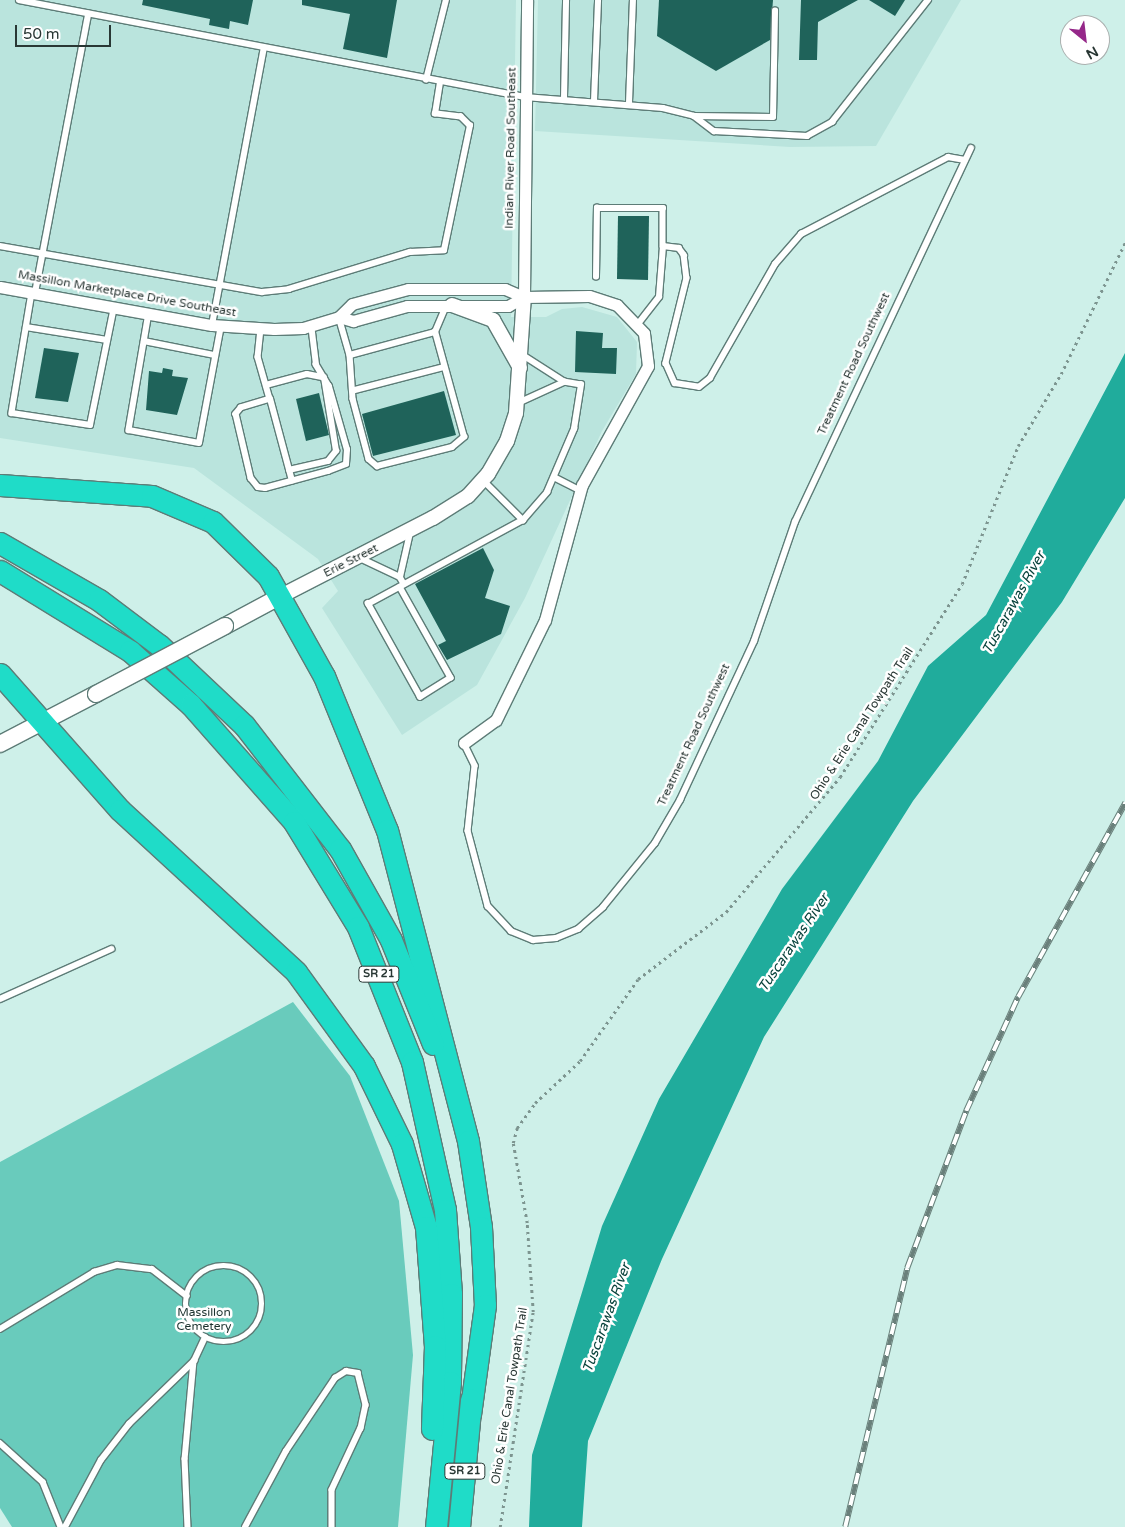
<!DOCTYPE html>
<style>
body{margin:0}
#map{position:relative;width:1125px;height:1527px;overflow:hidden;background:#cef0e9;font-family:"Varela Round",sans-serif}
div>[style]{position:absolute}
[style*='--x']{left:calc(var(--x)*1px);top:calc(var(--y)*1px);width:calc(var(--w)*1px);rotate:calc(var(--a)*1deg)}
.built>*{inset:0;background:#bae4dd}
.green>*{inset:0;background:#69cbbc}
.water>*{inset:0;background:#20ac9c}
.building>*{inset:0;background:#1f635a}
.path>*{height:2.5px;margin-top:-1.25px;transform-origin:0;background:repeating-linear-gradient(90deg,#7d9590 0 2.5px,transparent 0 6.5px)}
.roads{filter:drop-shadow(1px 0 #5d7c77) drop-shadow(-1px 0 #5d7c77) drop-shadow(0 1px #5d7c77) drop-shadow(0 -1px #5d7c77)}
.service>*{height:5.5px;margin:-2.75px;padding:0 2.75px;transform-origin:2.75px;border-radius:2.75px;background:#fff}
.service>.ring{margin:-2.75px;padding:0;box-sizing:content-box;background:none;border:5.5px solid #fff;border-radius:50%}
.minor>*{height:11px;margin:-5.5px;padding:0 5.5px;transform-origin:5.5px;border-radius:5.5px;background:#fff}
.tertiary>*{height:14px;margin:-7px;padding:0 7px;transform-origin:7px;border-radius:7px;background:#fff}
.secondary>*{height:16px;margin:-8px;padding:0 8px;transform-origin:8px;border-radius:8px;background:#fff}
.motorway>*{height:21px;margin:-10.5px;padding:0 10.5px;transform-origin:10.5px;border-radius:10.5px;background:#1fdcc8}
.rail>*{height:5.5px;margin-top:-2.75px;transform-origin:0;background:repeating-linear-gradient(90deg,#fff 0 11px,#6a807b 0 22px);box-sizing:border-box;border-block:1px solid #6a807b}
.bridges{filter:drop-shadow(1px 0 #5d7c77) drop-shadow(-1px 0 #5d7c77) drop-shadow(0 1px #5d7c77) drop-shadow(0 -1px #5d7c77)}
.secondary-bridge>*{height:16px;margin:-8px;padding:0 8px;transform-origin:8px;border-radius:8px;background:#fff}
span{translate:-50% -50%;white-space:nowrap;text-align:center;line-height:1.15;-webkit-text-stroke:5px #fff;paint-order:stroke}
.shield-label span{padding:1px 4px;background:#fff;border:1px solid;border-radius:4px;-webkit-text-stroke-width:0}
.shield-label{font-size:11px;color:#293734;font-weight:700}
.street-label{font-size:12px;color:#293734}
.park-label{font-size:12px;color:#1d3330}
.water-label{font-size:14px;color:#08423b;font-style:italic}
.north{position:absolute;left:1060px;top:15px;width:50px;height:50px;box-sizing:border-box;background:#fff;border:1px solid #a9afae;border-radius:50%;rotate:151deg;font-size:14px;font-weight:700;line-height:20px;text-align:center;color:#293734}
.north::after{content:'';display:block;margin:auto;width:18px;height:22px;background:#952889;clip-path:polygon(50% 0,100% 100%,50% 72%,0 100%)}
.scale{position:absolute;left:15px;top:25px;width:96px;height:22px;box-sizing:border-box;border:2px solid #293734;border-top:0;padding-left:6px;font-size:15px;line-height:18px;white-space:nowrap;color:#293734;-webkit-text-stroke:4px #fff;paint-order:stroke}
</style>
<div id="map">
<div class="built">
<i style="clip-path:polygon(0 0,516px 0,511px 317px,546px 317px,562px 309px,582px 307px,617px 317px,637px 342px,636px 374px,602px 431px,525px 598px,477px 685px,402px 735px,322px 608px,338px 591px,318px 559px,194px 468px,0 438px)"></i>
<i style="clip-path:polygon(538px 0,961px 0,876px 146px,790px 147px,535px 131px)"></i>
</div>
<div class="green">
<i style="clip-path:polygon(293px 1002px,350px 1076px,399px 1201px,413px 1355px,398px 1527px,12px 1527px,0 1508px,0 1162px)"></i>
</div>
<div class="water">
<i style="clip-path:polygon(1125px 353px,1125px 498px,1062px 602px,913px 801px,764px 1037px,662px 1259px,588px 1441px,582px 1527px,529px 1527px,532px 1455px,583px 1289px,602px 1226px,659px 1099px,782px 889px,878px 761px,928px 666px,986px 615px)"></i>
</div>
<div class="building">
<i style="clip-path:polygon(143px 0,253px 0,248px 25px,230px 21px,229px 29px,209px 25px,210px 19px,142px 5px)"></i>
<i style="clip-path:polygon(302px 0,397px 0,387px 58px,343px 49px,350px 14px,302px 5px)"></i>
<i style="clip-path:polygon(659px 0,773px 0,770px 40px,716px 71px,657px 36px)"></i>
<i style="clip-path:polygon(801px 0,858px 0,818px 22px,817px 60px,799px 60px)"></i>
<i style="clip-path:polygon(869px 0,905px 0,895px 16px)"></i>
<i style="clip-path:polygon(618px 216px,649px 216px,648px 280px,617px 279px)"></i>
<i style="clip-path:polygon(576px 331px,603px 333px,602px 348px,617px 348px,616px 374px,575px 372px)"></i>
<i style="clip-path:polygon(44px 348px,79px 353px,68px 402px,35px 398px)"></i>
<i style="clip-path:polygon(163px 368px,173px 370px,172px 376px,188px 378px,177px 415px,146px 410px,149px 371px,162px 373px)"></i>
<i style="clip-path:polygon(444px 391px,456px 435px,373px 456px,362px 414px)"></i>
<i style="clip-path:polygon(319px 393px,329px 435px,306px 441px,296px 399px)"></i>
<i style="clip-path:polygon(483px 548px,494px 570px,485px 598px,510px 606px,501px 634px,447px 660px,438px 645px,446px 641px,415px 584px)"></i>
</div>
<div class="path">
<i style="--x:500;--y:1527;--w:218;--a:-81.3"></i>
<i style="--x:533;--y:1312;--w:89;--a:-93.9"></i>
<i style="--x:527;--y:1223;--w:81;--a:-99.9"></i>
<i style="--x:513;--y:1143;--w:16;--a:-75"></i>
<i style="--x:517;--y:1128;--w:31;--a:-54"></i>
<i style="--x:535;--y:1103;--w:62;--a:-43"></i>
<i style="--x:580;--y:1061;--w:100;--a:-54.7"></i>
<i style="--x:638;--y:979;--w:111;--a:-37.3"></i>
<i style="--x:726;--y:912;--w:177;--a:-49.8"></i>
<i style="--x:840;--y:777;--w:228;--a:-57.7"></i>
<i style="--x:962;--y:584;--w:149;--a:-67.9"></i>
<i style="--x:1018;--y:446;--w:84;--a:-59.2"></i>
<i style="--x:1061;--y:374;--w:146;--a:-64"></i>
</div>
<div class="roads">
<div class="service">
<i style="--x:19;--y:0;--w:515;--a:10.85"></i>
<i style="--x:525;--y:97;--w:138;--a:4.6"></i>
<i style="--x:663;--y:108;--w:32;--a:14"></i>
<i style="--x:694;--y:116;--w:25;--a:37"></i>
<i style="--x:714;--y:131;--w:93;--a:3.1"></i>
<i style="--x:807;--y:136;--w:29;--a:-29"></i>
<i style="--x:832;--y:122;--w:155;--a:-51.8"></i>
<i style="--x:426;--y:80;--w:82;--a:-76"></i>
<i style="--x:564;--y:98;--w:98;--a:-88.8"></i>
<i style="--x:594;--y:101;--w:101;--a:-87.7"></i>
<i style="--x:629;--y:103;--w:103;--a:-87.8"></i>
<i style="--x:694;--y:116;--w:79;--a:0.7"></i>
<i style="--x:773;--y:117;--w:106;--a:-88.9"></i>
<i style="--x:0;--y:246;--w:266;--a:10"></i>
<i style="--x:262;--y:292;--w:27;--a:-6"></i>
<i style="--x:289;--y:289;--w:127;--a:-17"></i>
<i style="--x:410;--y:252;--w:34;--a:-3"></i>
<i style="--x:444;--y:250;--w:127;--a:-78.2"></i>
<i style="--x:470;--y:126;--w:13;--a:-135"></i>
<i style="--x:461;--y:117;--w:26;--a:-173"></i>
<i style="--x:435;--y:114;--w:32;--a:-81"></i>
<i style="--x:596;--y:277;--w:69;--a:-89.2"></i>
<i style="--x:597;--y:208;--w:66;--a:0"></i>
<i style="--x:663;--y:208;--w:38;--a:90"></i>
<i style="--x:32;--y:293;--w:122;--a:99.5"></i>
<i style="--x:12;--y:413;--w:79;--a:8.7"></i>
<i style="--x:90;--y:425;--w:120;--a:-78.5"></i>
<i style="--x:35;--y:293;--w:284;--a:-79.2"></i>
<i style="--x:149;--y:313;--w:119;--a:99.7"></i>
<i style="--x:129;--y:430;--w:71;--a:10.5"></i>
<i style="--x:199;--y:443;--w:119;--a:-79.4"></i>
<i style="--x:339;--y:317;--w:40;--a:74"></i>
<i style="--x:350;--y:355;--w:44;--a:86.1"></i>
<i style="--x:353;--y:399;--w:62;--a:75.1"></i>
<i style="--x:369;--y:459;--w:11;--a:41"></i>
<i style="--x:377;--y:466;--w:77;--a:-14.2"></i>
<i style="--x:452;--y:447;--w:16;--a:-40"></i>
<i style="--x:464;--y:437;--w:109;--a:-105.4"></i>
<i style="--x:435;--y:332;--w:28;--a:-67"></i>
<i style="--x:638;--y:324;--w:34;--a:-52"></i>
<i style="--x:659;--y:297;--w:51;--a:-85.5"></i>
<i style="--x:663;--y:246;--w:16;--a:7"></i>
<i style="--x:679;--y:248;--w:9;--a:54"></i>
<i style="--x:684;--y:255;--w:23;--a:83"></i>
<i style="--x:687;--y:278;--w:88;--a:103.9"></i>
<i style="--x:666;--y:363;--w:22;--a:66"></i>
<i style="--x:675;--y:383;--w:24;--a:9"></i>
<i style="--x:699;--y:387;--w:14;--a:-39"></i>
<i style="--x:710;--y:378;--w:131;--a:-60.3"></i>
<i style="--x:775;--y:264;--w:40;--a:-49"></i>
<i style="--x:801;--y:234;--w:166;--a:-27.6"></i>
<i style="--x:948;--y:157;--w:17;--a:10"></i>
<i style="--x:212;--y:325;--w:282;--a:-79.4"></i>
<i style="--x:26;--y:327;--w:82;--a:9.1"></i>
<i style="--x:261;--y:329;--w:28;--a:96"></i>
<i style="--x:258;--y:357;--w:44;--a:74.1"></i>
<i style="--x:144;--y:341;--w:72;--a:11.2"></i>
<i style="--x:350;--y:355;--w:88;--a:-15.1"></i>
<i style="--x:266;--y:385;--w:42;--a:-15"></i>
<i style="--x:307;--y:374;--w:15;--a:11"></i>
<i style="--x:355;--y:390;--w:92;--a:-14.5"></i>
<i style="--x:518;--y:403;--w:51;--a:-24.5"></i>
<i style="--x:289;--y:470;--w:40;--a:-13"></i>
<i style="--x:328;--y:461;--w:13;--a:-51"></i>
<i style="--x:336;--y:451;--w:74;--a:-99.3"></i>
<i style="--x:554;--y:477;--w:29;--a:27"></i>
<i style="--x:483;--y:480;--w:57;--a:45"></i>
<i style="--x:292;--y:481;--w:85;--a:-105"></i>
<i style="--x:270;--y:399;--w:30;--a:163"></i>
<i style="--x:241;--y:408;--w:8;--a:130"></i>
<i style="--x:236;--y:414;--w:66;--a:76.8"></i>
<i style="--x:251;--y:478;--w:11;--a:52"></i>
<i style="--x:258;--y:487;--w:7;--a:8"></i>
<i style="--x:265;--y:488;--w:65;--a:-15.1"></i>
<i style="--x:328;--y:471;--w:19;--a:-21"></i>
<i style="--x:346;--y:464;--w:14;--a:-86"></i>
<i style="--x:347;--y:450;--w:66;--a:-105.9"></i>
<i style="--x:329;--y:387;--w:26;--a:-121"></i>
<i style="--x:316;--y:365;--w:39;--a:-97"></i>
<i style="--x:360;--y:558;--w:44;--a:25.4"></i>
<i style="--x:400;--y:577;--w:8;--a:60"></i>
<i style="--x:400;--y:577;--w:45;--a:-77.2"></i>
<i style="--x:400;--y:587;--w:104;--a:60.7"></i>
<i style="--x:451;--y:678;--w:36;--a:148"></i>
<i style="--x:420;--y:697;--w:107;--a:-119.2"></i>
<i style="--x:368;--y:604;--w:176;--a:-28.5"></i>
<i style="--x:523;--y:520;--w:37;--a:-49"></i>
<i style="--x:547;--y:492;--w:69;--a:-66.8"></i>
<i style="--x:574;--y:429;--w:45;--a:-81"></i>
<i style="--x:581;--y:385;--w:17;--a:-170"></i>
<i style="--x:564;--y:382;--w:50;--a:-147.3"></i>
<i style="--x:464;--y:743;--w:25;--a:64"></i>
<i style="--x:475;--y:766;--w:65;--a:96.1"></i>
<i style="--x:468;--y:831;--w:78;--a:75.1"></i>
<i style="--x:488;--y:906;--w:34;--a:47"></i>
<i style="--x:511;--y:931;--w:24;--a:22"></i>
<i style="--x:533;--y:940;--w:23;--a:-5"></i>
<i style="--x:556;--y:938;--w:24;--a:-22"></i>
<i style="--x:578;--y:929;--w:33;--a:-41"></i>
<i style="--x:603;--y:907;--w:82;--a:-50.9"></i>
<i style="--x:655;--y:843;--w:50;--a:-59.8"></i>
<i style="--x:680;--y:800;--w:175;--a:-65"></i>
<i style="--x:754;--y:641;--w:126;--a:-71"></i>
<i style="--x:795;--y:522;--w:413;--a:-64.8"></i>
<i style="--x:0;--y:999;--w:122;--a:-24.2"></i>
<i class="ring" style="left:186px;top:1266px;width:70.5px;height:70.5px"></i>
<i style="--x:0;--y:1329;--w:110;--a:-31.2"></i>
<i style="--x:94;--y:1272;--w:24;--a:-17"></i>
<i style="--x:117;--y:1265;--w:35;--a:7"></i>
<i style="--x:152;--y:1269;--w:44;--a:37.6"></i>
<i style="--x:194;--y:1361;--w:26;--a:-65"></i>
<i style="--x:0;--y:1443;--w:58;--a:42.2"></i>
<i style="--x:43;--y:1482;--w:48;--a:68.2"></i>
<i style="--x:65;--y:1527;--w:76;--a:-61.8"></i>
<i style="--x:101;--y:1460;--w:46;--a:-52.1"></i>
<i style="--x:129;--y:1424;--w:91;--a:-44.1"></i>
<i style="--x:194;--y:1361;--w:98;--a:95.2"></i>
<i style="--x:185;--y:1459;--w:68;--a:87.5"></i>
<i style="--x:245;--y:1527;--w:86;--a:-61.7"></i>
<i style="--x:286;--y:1451;--w:88;--a:-56.1"></i>
<i style="--x:335;--y:1378;--w:13;--a:-32"></i>
<i style="--x:346;--y:1371;--w:12;--a:9"></i>
<i style="--x:358;--y:1373;--w:33;--a:76"></i>
<i style="--x:366;--y:1405;--w:24;--a:102"></i>
<i style="--x:361;--y:1428;--w:68;--a:115.1"></i>
<i style="--x:332;--y:1490;--w:37;--a:90"></i>
</div>
<div class="minor">
<i style="--x:0;--y:287;--w:215;--a:10.2"></i>
<i style="--x:212;--y:325;--w:62;--a:3.7"></i>
<i style="--x:274;--y:329;--w:29;--a:-2"></i>
<i style="--x:303;--y:328;--w:38;--a:-17"></i>
<i style="--x:339;--y:317;--w:15;--a:16"></i>
<i style="--x:353;--y:321;--w:56;--a:-15.5"></i>
<i style="--x:407;--y:306;--w:101;--a:0"></i>
<i style="--x:508;--y:306;--w:18;--a:-29"></i>
<i style="--x:524;--y:297;--w:297;--a:-89.4"></i>
<i style="--x:339;--y:317;--w:18;--a:-45"></i>
<i style="--x:352;--y:304;--w:58;--a:-15"></i>
<i style="--x:408;--y:289;--w:97;--a:0"></i>
<i style="--x:505;--y:289;--w:21;--a:23"></i>
<i style="--x:464;--y:743;--w:39;--a:-36"></i>
<i style="--x:496;--y:720;--w:111;--a:-63.9"></i>
<i style="--x:545;--y:620;--w:140;--a:-74.7"></i>
<i style="--x:582;--y:485;--w:136;--a:-61"></i>
<i style="--x:648;--y:366;--w:33;--a:-97"></i>
<i style="--x:644;--y:333;--w:39;--a:-134"></i>
<i style="--x:617;--y:305;--w:29;--a:-162"></i>
<i style="--x:589;--y:296;--w:65;--a:179.1"></i>
</div>
<div class="tertiary">
<i style="--x:452;--y:305;--w:44;--a:20.1"></i>
<i style="--x:493;--y:320;--w:55;--a:60.6"></i>
<i style="--x:281;--y:596;--w:171;--a:-27.2"></i>
<i style="--x:433;--y:518;--w:41;--a:-32.2"></i>
<i style="--x:468;--y:496;--w:30;--a:-48"></i>
<i style="--x:488;--y:474;--w:38;--a:-60"></i>
<i style="--x:507;--y:441;--w:29;--a:-72"></i>
<i style="--x:516;--y:413;--w:116;--a:-86.1"></i>
</div>
<div class="secondary">
<i style="--x:225;--y:626;--w:64;--a:-28.2"></i>
<i style="--x:0;--y:744;--w:108;--a:-27.5"></i>
</div>
<div class="motorway">
<i style="--x:0;--y:485;--w:152;--a:4.1"></i>
<i style="--x:152;--y:496;--w:66;--a:23.1"></i>
<i style="--x:213;--y:522;--w:77;--a:44.5"></i>
<i style="--x:268;--y:576;--w:115;--a:60.8"></i>
<i style="--x:324;--y:676;--w:166;--a:67.8"></i>
<i style="--x:387;--y:830;--w:321;--a:75.4"></i>
<i style="--x:468;--y:1141;--w:87;--a:81.4"></i>
<i style="--x:481;--y:1227;--w:78;--a:87.1"></i>
<i style="--x:485;--y:1305;--w:110;--a:97.8"></i>
<i style="--x:0;--y:543;--w:114;--a:29.9"></i>
<i style="--x:99;--y:600;--w:75;--a:36.9"></i>
<i style="--x:159;--y:645;--w:117;--a:43.3"></i>
<i style="--x:244;--y:725;--w:157;--a:52.3"></i>
<i style="--x:340;--y:849;--w:104;--a:60.7"></i>
<i style="--x:391;--y:940;--w:112;--a:68"></i>
<i style="--x:0;--y:571;--w:153;--a:31.6"></i>
<i style="--x:130;--y:651;--w:81;--a:41.5"></i>
<i style="--x:191;--y:705;--w:156;--a:48.6"></i>
<i style="--x:294;--y:822;--w:123;--a:58.6"></i>
<i style="--x:358;--y:927;--w:145;--a:68.2"></i>
<i style="--x:412;--y:1062;--w:152;--a:77.4"></i>
<i style="--x:445;--y:1210;--w:84;--a:85.9"></i>
<i style="--x:451;--y:1294;--w:88;--a:90.7"></i>
<i style="--x:450;--y:1382;--w:146;--a:95.5"></i>
<i style="--x:0;--y:674;--w:181;--a:48.6"></i>
<i style="--x:120;--y:810;--w:239;--a:42.6"></i>
<i style="--x:296;--y:972;--w:116;--a:54.1"></i>
<i style="--x:364;--y:1066;--w:87;--a:64"></i>
<i style="--x:402;--y:1144;--w:86;--a:73.9"></i>
<i style="--x:426;--y:1227;--w:119;--a:85.7"></i>
<i style="--x:435;--y:1346;--w:83;--a:92.1"></i>
<i style="--x:459;--y:1527;--w:128;--a:-84.6"></i>
</div>
</div>
<div class="rail">
<i style="--x:845;--y:1527;--w:266;--a:-76.5"></i>
<i style="--x:907;--y:1268;--w:168;--a:-69.4"></i>
<i style="--x:966;--y:1111;--w:125;--a:-65.5"></i>
<i style="--x:1018;--y:997;--w:222;--a:-61.1"></i>
</div>
<div class="bridges">
<div class="secondary-bridge">
<i style="--x:96;--y:694;--w:146;--a:-27.8"></i>
</div>
</div>
<div class="shield-label">
<span style="left:379px;top:974px">SR 21</span>
<span style="left:465px;top:1471px">SR 21</span>
</div>
<div class="street-label">
<span style="left:511px;top:148px;rotate:-89deg">Indian River Road Southeast</span>
<span style="left:127px;top:294px;rotate:10deg">Massillon Marketplace Drive Southeast</span>
<span style="left:854px;top:364px;rotate:-65deg">Treatment Road Southwest</span>
<span style="left:351px;top:561px;rotate:-27deg">Erie Street</span>
<span style="left:862px;top:724px;rotate:-57deg">Ohio &amp; Erie Canal Towpath Trail</span>
<span style="left:694px;top:735px;rotate:-65deg">Treatment Road Southwest</span>
<span style="left:510px;top:1396px;rotate:-81deg">Ohio &amp; Erie Canal Towpath Trail</span>
</div>
<div class="park-label">
<span style="left:204px;top:1320px">Massillon<br>Cemetery</span>
</div>
<div class="water-label">
<span style="left:1014px;top:603px;rotate:-61deg">Tuscarawas River</span>
<span style="left:794px;top:943px;rotate:-56deg">Tuscarawas River</span>
<span style="left:607px;top:1318px;rotate:-70deg">Tuscarawas River</span>
</div>
<div class="north">N</div>
<div class="scale">50 m</div>
</div>
